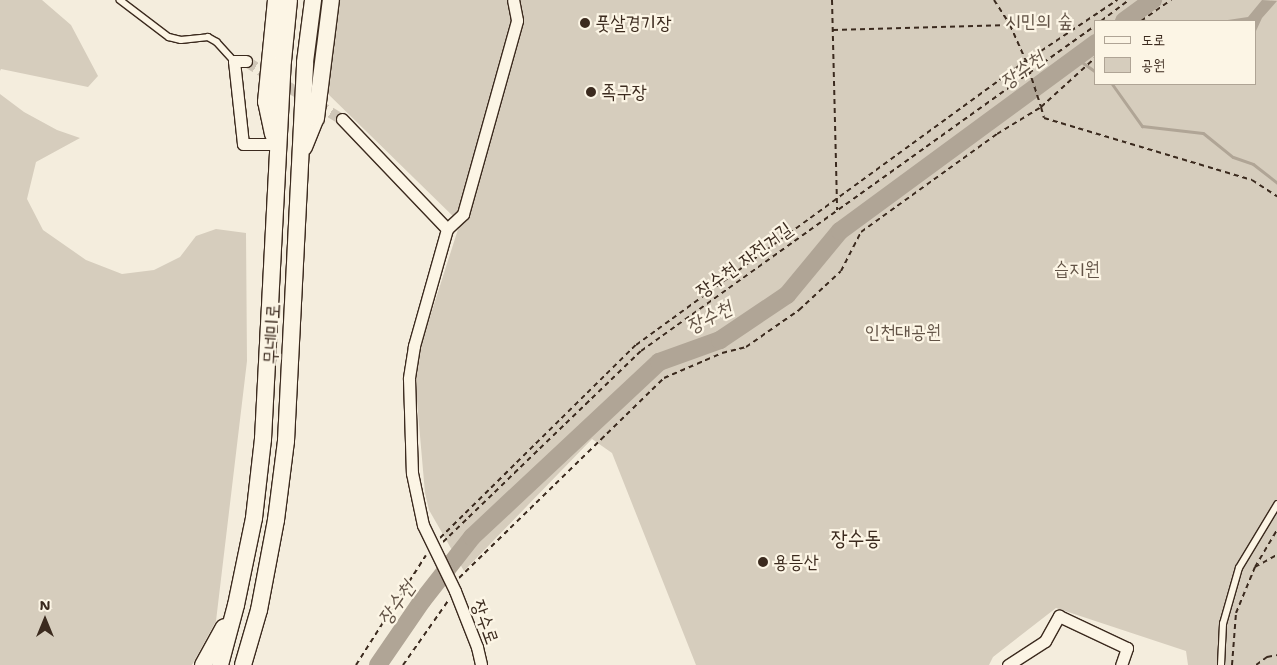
<!DOCTYPE html>
<meta charset="utf-8">
<style>
body{margin:0}
#map{position:relative;width:1277px;height:665px;overflow:hidden;background:#f4eddd;font-family:"Shantell Sans","Poor Story",sans-serif}
div>[style]{position:absolute}
[style*='--x']{left:calc(var(--x)*1px);top:calc(var(--y)*1px);width:calc(var(--w)*1px);rotate:calc(var(--a)*1deg)}
.green>*{inset:0;background:#d6cdbd}
.water>*{inset:0;background:#b0a596}
.stream>*{height:3px;margin:-1.5px;padding:0 1.5px;transform-origin:1.5px;border-radius:1.5px;background:#b0a596}
.river>*{height:18px;margin:-9px;padding:0 9px;transform-origin:9px;border-radius:9px;background:#b0a596}
.street-tunnel>*{height:11px;margin-top:-5.5px;transform-origin:0;background:repeating-linear-gradient(90deg,#cfc6b7 0 11px,transparent 0 16.5px)}
.path>*{height:2px;margin-top:-1px;transform-origin:0;background:repeating-linear-gradient(90deg,#3b2a1e 0 5px,transparent 0 9px)}
.roads{filter:drop-shadow(1px 0 #3b2a1e) drop-shadow(-1px 0 #3b2a1e) drop-shadow(0 1px #3b2a1e) drop-shadow(0 -1px #3b2a1e)}
.lane>*{height:5.5px;margin:-2.75px;padding:0 2.75px;transform-origin:2.75px;border-radius:2.75px;background:#fcf5e5}
.street>*{height:11px;margin:-5.5px;padding:0 5.5px;transform-origin:5.5px;border-radius:5.5px;background:#fcf5e5}
.secondary>*{height:16px;margin:-8px;padding:0 8px;transform-origin:8px;border-radius:8px;background:#fcf5e5}
.dots>*{width:14px;height:14px;translate:-50% -50%;box-sizing:border-box;border:2px solid #fcf5e5;border-radius:50%}
span{translate:-50% -50%;white-space:nowrap;text-align:center;line-height:1.15;-webkit-text-stroke:4.5px #fcf5e5;paint-order:stroke}
.park-label{font-size:19px;color:#625346}
.poi-label{font-size:19px;color:#3b2a1e}
.left{translate:0 -50%;text-align:left}
.street-label{font-size:19px;color:#3b2a1e}
.water-label{font-size:20px;color:#645548;font-style:italic}
.quarter-label{font-size:21px;color:#3b2a1e}
.legend{position:absolute;left:1094px;top:20px;width:162px;height:65px;box-sizing:border-box;background:#fcf5e5;border:1px solid #afa495;margin:0;padding:6px 9px;list-style:none;font-size:15px;color:#3b2a1e}
.legend li{display:flex;align-items:center;gap:10px;height:25px}
.legend b{width:25px;border:1px solid #afa495}
.north{position:absolute;left:20px;top:595px;width:50px;height:50px;-webkit-text-stroke:4px #fcf5e5;paint-order:stroke;rotate:0deg;font-size:14px;font-weight:700;line-height:20px;text-align:center;color:#3b2a1e}
.north::after{content:'';display:block;margin:auto;width:18px;height:22px;background:#3b2a1e;clip-path:polygon(50% 0,100% 100%,50% 72%,0 100%)}
</style>
<div id="map">
<div class="green">
<i style="clip-path:polygon(0 0,42px 0,71px 25px,98px 76px,88px 87px,1px 69px,0 71px)"></i>
<i style="clip-path:polygon(evenodd,340px 0,1277px 0,1277px 665px,1188px 665px,1186px 651px,1056px 608px,993px 657px,989px 665px,696px 665px,612px 453px,592px 439px,464px 571px,429px 510px,425px 493px,414px 367px,460px 223px,325px 91px,340px 0,1096px 21px,1256px 21px,1256px 84px,1096px 84px,1096px 21px)"></i>
<i style="clip-path:polygon(0 94px,24px 112px,57px 130px,80px 138px,36px 162px,27px 199px,43px 230px,86px 260px,122px 274px,154px 270px,180px 257px,196px 236px,216px 229px,246px 233px,247px 361px,216px 621px,192px 665px,0 665px)"></i>
</div>
<div class="water">
<i style="clip-path:polygon(1262px 0,1277px 1px,1262px 18px,1256px 31px,1256px 21px,1221px 21px,1248px 17px)"></i>
</div>
<div class="stream">
<i style="--x:1083;--y:63;--w:16;--a:35"></i>
<i style="--x:1112;--y:84;--w:52;--a:54.5"></i>
<i style="--x:1142;--y:126;--w:61;--a:6.5"></i>
<i style="--x:1203;--y:133;--w:38;--a:39"></i>
<i style="--x:1233;--y:157;--w:21;--a:19"></i>
<i style="--x:1253;--y:164;--w:31;--a:38"></i>
</div>
<div class="river">
<i style="--x:1124;--y:21;--w:36;--a:-36"></i>
<i style="--x:378;--y:665;--w:78;--a:-55.5"></i>
<i style="--x:422;--y:601;--w:81;--a:-52"></i>
<i style="--x:472;--y:537;--w:256;--a:-43.1"></i>
<i style="--x:659;--y:362;--w:65;--a:-19.8"></i>
<i style="--x:720;--y:340;--w:81;--a:-33.9"></i>
<i style="--x:787;--y:295;--w:83;--a:-50.4"></i>
<i style="--x:840;--y:231;--w:318;--a:-36.3"></i>
</div>
<div class="street-tunnel">
<i style="--x:246;--y:61;--w:112;--a:31.1"></i>
</div>
<div class="path">
<i style="--x:832;--y:0;--w:210;--a:88.6"></i>
<i style="--x:994;--y:0;--w:30;--a:57"></i>
<i style="--x:1010;--y:25;--w:39;--a:66"></i>
<i style="--x:1026;--y:61;--w:48;--a:71.9"></i>
<i style="--x:1041;--y:107;--w:74;--a:-42.3"></i>
<i style="--x:1101;--y:21;--w:35;--a:-37"></i>
<i style="--x:1141;--y:21;--w:37;--a:-35"></i>
<i style="--x:833;--y:30;--w:177;--a:-1.6"></i>
<i style="--x:440;--y:538;--w:275;--a:-44.6"></i>
<i style="--x:636;--y:345;--w:482;--a:-36.1"></i>
<i style="--x:1026;--y:61;--w:110;--a:-33.8"></i>
<i style="--x:443;--y:542;--w:275;--a:-44"></i>
<i style="--x:641;--y:351;--w:560;--a:-35.62"></i>
<i style="--x:1255;--y:567;--w:25;--a:-29"></i>
<i style="--x:459;--y:578;--w:286;--a:-44.3"></i>
<i style="--x:664;--y:378;--w:63;--a:-23.3"></i>
<i style="--x:722;--y:353;--w:25;--a:-14"></i>
<i style="--x:746;--y:347;--w:65;--a:-34.9"></i>
<i style="--x:799;--y:310;--w:57;--a:-42.9"></i>
<i style="--x:841;--y:271;--w:44;--a:-62.9"></i>
<i style="--x:861;--y:232;--w:168;--a:-35.8"></i>
<i style="--x:997;--y:134;--w:52;--a:-31.5"></i>
<i style="--x:1041;--y:107;--w:11;--a:75"></i>
<i style="--x:1044;--y:118;--w:217;--a:16.6"></i>
<i style="--x:1252;--y:180;--w:30;--a:33"></i>
<i style="--x:356;--y:665;--w:130;--a:-57.5"></i>
<i style="--x:403;--y:665;--w:78;--a:-54.9"></i>
<i style="--x:1232;--y:665;--w:52;--a:-85.6"></i>
<i style="--x:1236;--y:613;--w:50;--a:-67.6"></i>
<i style="--x:1255;--y:567;--w:43;--a:-59.3"></i>
<i style="--x:1256;--y:665;--w:14;--a:-36"></i>
<i style="--x:1267;--y:657;--w:10;--a:-11"></i>
</div>
<div class="roads">
<div class="lane">
<i style="--x:120;--y:0;--w:61;--a:37.1"></i>
<i style="--x:169;--y:37;--w:12;--a:14"></i>
<i style="--x:181;--y:40;--w:27;--a:-6"></i>
<i style="--x:208;--y:37;--w:10;--a:29"></i>
<i style="--x:217;--y:42;--w:25;--a:48"></i>
<i style="--x:1221;--y:665;--w:41;--a:-87.2"></i>
<i style="--x:1223;--y:624;--w:58;--a:-74.1"></i>
<i style="--x:1239;--y:568;--w:74;--a:-58.9"></i>
</div>
<div class="street">
<i style="--x:246;--y:61;--w:12;--a:180"></i>
<i style="--x:234;--y:61;--w:83;--a:83.8"></i>
<i style="--x:243;--y:144;--w:32;--a:0"></i>
<i style="--x:342;--y:119;--w:152;--a:46.3"></i>
<i style="--x:447;--y:229;--w:122;--a:105.8"></i>
<i style="--x:414;--y:346;--w:33;--a:99"></i>
<i style="--x:409;--y:379;--w:94;--a:88.2"></i>
<i style="--x:412;--y:473;--w:53;--a:78.1"></i>
<i style="--x:423;--y:525;--w:73;--a:64.1"></i>
<i style="--x:455;--y:591;--w:60;--a:68.6"></i>
<i style="--x:477;--y:647;--w:18;--a:77"></i>
<i style="--x:447;--y:229;--w:22;--a:-43"></i>
<i style="--x:463;--y:214;--w:201;--a:-74.4"></i>
<i style="--x:517;--y:20;--w:20;--a:-101"></i>
<i style="--x:1008;--y:665;--w:44;--a:-33"></i>
<i style="--x:1045;--y:641;--w:29;--a:-61"></i>
<i style="--x:1059;--y:616;--w:75;--a:25.2"></i>
<i style="--x:1127;--y:648;--w:18;--a:109"></i>
</div>
<div class="secondary">
<i style="--x:273;--y:134;--w:33;--a:-102"></i>
<i style="--x:266;--y:102;--w:102;--a:-84.4"></i>
<i style="--x:304;--y:147;--w:31;--a:-68"></i>
<i style="--x:316;--y:118;--w:119;--a:-82.8"></i>
<i style="--x:203;--y:665;--w:43;--a:-61.1"></i>
<i style="--x:220;--y:665;--w:62;--a:-75.1"></i>
<i style="--x:236;--y:605;--w:89;--a:-78.3"></i>
<i style="--x:254;--y:518;--w:80;--a:-83.5"></i>
<i style="--x:263;--y:439;--w:379;--a:-87"></i>
<i style="--x:283;--y:61;--w:61;--a:-84.4"></i>
<i style="--x:243;--y:665;--w:57;--a:-73.8"></i>
<i style="--x:259;--y:610;--w:92;--a:-79.3"></i>
<i style="--x:276;--y:520;--w:80;--a:-82.8"></i>
<i style="--x:286;--y:441;--w:379;--a:-87.1"></i>
<i style="--x:305;--y:62;--w:63;--a:-82.6"></i>
</div>
</div>
<div class="dots">
<i style="left:585px;top:23px;background:#3b2a1e"></i>
<i style="left:591px;top:92px;background:#3b2a1e"></i>
<i style="left:763px;top:562px;background:#3b2a1e"></i>
</div>
<div class="park-label">
<span style="left:1039px;top:21px">시민의 숲</span>
<span style="left:1077px;top:269px">습지원</span>
<span style="left:903px;top:332px">인천대공원</span>
</div>
<div class="poi-label">
<span class="left" style="left:595px;top:23px">풋살경기장</span>
<span class="left" style="left:601px;top:92px">족구장</span>
<span class="left" style="left:773px;top:562px">용등산</span>
</div>
<div class="street-label">
<span style="left:744px;top:260px;rotate:-36deg">장수천 자전거길</span>
<span style="left:272px;top:334px;rotate:-87deg">무네미로</span>
<span style="left:485px;top:622px;rotate:70deg">장수로</span>
</div>
<div class="water-label">
<span style="left:1022px;top:70px;rotate:-36deg">장수천</span>
<span style="left:709px;top:317px;rotate:-27deg">장수천</span>
<span style="left:396px;top:603px;rotate:-55deg">장수천</span>
</div>
<div class="quarter-label">
<span style="left:856px;top:538px">장수동</span>
</div>
<ul class="legend">
<li><b style="height:6px;background:#fcf5e5"></b>도로</li>
<li><b style="height:14px;background:#d6cdbd"></b>공원</li>
</ul>
<div class="north">N</div>
</div>
